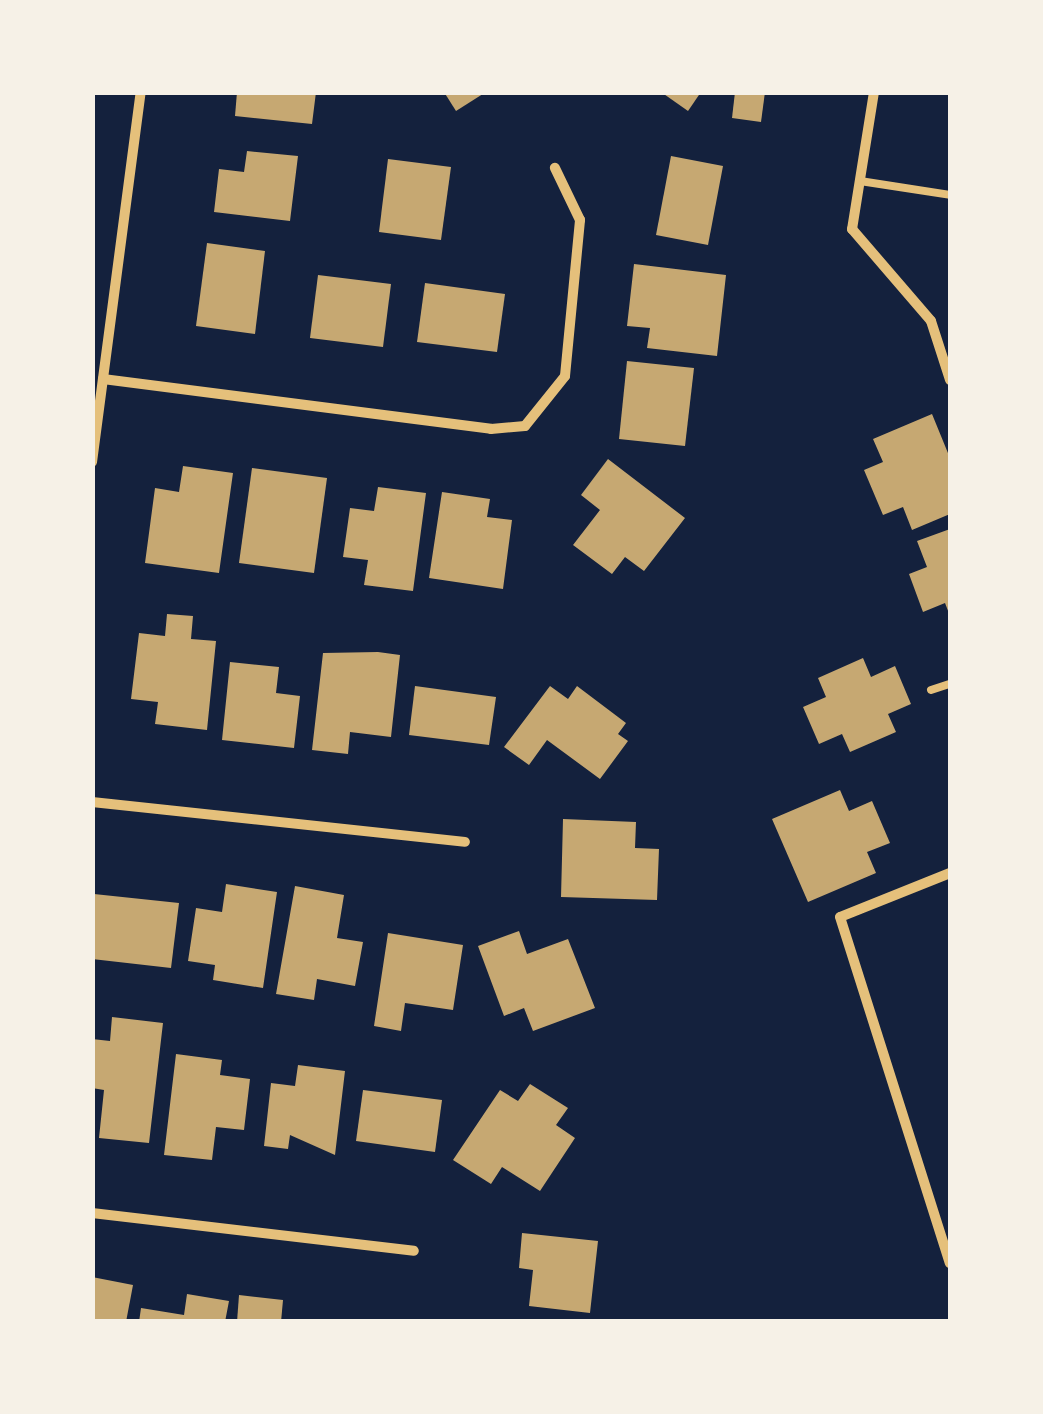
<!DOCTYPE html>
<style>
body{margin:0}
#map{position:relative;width:1043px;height:1414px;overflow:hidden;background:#14213d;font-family:Karla,sans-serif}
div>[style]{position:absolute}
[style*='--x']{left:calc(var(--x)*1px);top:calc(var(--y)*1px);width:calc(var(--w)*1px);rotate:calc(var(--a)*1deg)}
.building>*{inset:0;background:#c6a872}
.service>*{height:8px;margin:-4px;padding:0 4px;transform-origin:4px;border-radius:4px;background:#e5c07b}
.minor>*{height:10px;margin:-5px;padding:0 5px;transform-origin:5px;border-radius:5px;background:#e5c07b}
span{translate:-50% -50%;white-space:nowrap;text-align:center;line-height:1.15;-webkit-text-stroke:8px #f6f1e7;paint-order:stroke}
.frame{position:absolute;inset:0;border:95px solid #f6f1e7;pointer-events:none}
</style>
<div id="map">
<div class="building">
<i style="clip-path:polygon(237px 92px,316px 92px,312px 124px,235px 116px)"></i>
<i style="clip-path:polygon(444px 92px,486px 92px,456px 111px)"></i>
<i style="clip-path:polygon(661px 92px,701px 92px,688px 111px)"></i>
<i style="clip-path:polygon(735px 92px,765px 92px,761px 122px,732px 118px)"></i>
<i style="clip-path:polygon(247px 151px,298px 156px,290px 221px,214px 212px,219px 169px,244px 172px)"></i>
<i style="clip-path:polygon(671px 156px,723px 166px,708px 245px,656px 235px)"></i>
<i style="clip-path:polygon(388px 159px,451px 167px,441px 240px,379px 232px)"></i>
<i style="clip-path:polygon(207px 243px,265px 251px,255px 334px,196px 326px)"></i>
<i style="clip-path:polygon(634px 264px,726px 275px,717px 356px,647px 348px,650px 328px,627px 326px)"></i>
<i style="clip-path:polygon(318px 275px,391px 284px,383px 347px,310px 338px)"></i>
<i style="clip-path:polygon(425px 283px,505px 294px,497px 352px,417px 342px)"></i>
<i style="clip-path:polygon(627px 361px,694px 368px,685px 446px,619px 439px)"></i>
<i style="clip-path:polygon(932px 414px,950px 458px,950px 514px,912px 530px,903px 507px,883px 515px,864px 470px,883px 462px,873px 439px)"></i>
<i style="clip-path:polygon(608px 459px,685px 518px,644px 571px,625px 557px,612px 574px,573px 545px,600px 510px,581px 495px)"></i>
<i style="clip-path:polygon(183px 466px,233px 473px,219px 573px,145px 563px,155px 488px,179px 492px)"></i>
<i style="clip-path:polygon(252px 468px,327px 478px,314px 573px,239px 563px)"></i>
<i style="clip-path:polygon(378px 487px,426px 493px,413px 591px,364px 585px,368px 560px,343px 557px,350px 508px,374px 511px)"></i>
<i style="clip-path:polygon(442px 492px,490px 499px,487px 517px,512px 520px,503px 589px,429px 578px)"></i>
<i style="clip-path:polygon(950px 529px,950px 616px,945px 603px,923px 612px,909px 574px,927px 567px,917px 541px)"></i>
<i style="clip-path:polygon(167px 614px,193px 616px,191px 639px,216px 641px,207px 730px,155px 724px,158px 702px,131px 699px,139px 633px,165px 636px)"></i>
<i style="clip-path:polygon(378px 652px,400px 655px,391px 737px,350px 732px,348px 754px,312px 750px,323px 653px)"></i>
<i style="clip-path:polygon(863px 658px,871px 677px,895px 666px,911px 704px,888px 714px,896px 732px,850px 752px,842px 734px,819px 744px,803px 707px,826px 697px,818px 678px)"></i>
<i style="clip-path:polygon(230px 662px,279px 667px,276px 693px,300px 696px,294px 748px,222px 740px)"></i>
<i style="clip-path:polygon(415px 686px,496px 697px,489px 745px,409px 735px)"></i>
<i style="clip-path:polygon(550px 686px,568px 699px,577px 686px,626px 723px,618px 734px,628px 741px,600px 779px,547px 740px,529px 765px,504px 747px)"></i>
<i style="clip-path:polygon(840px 790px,849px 811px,872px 801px,890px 843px,867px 852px,876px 873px,808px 902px,772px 819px)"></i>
<i style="clip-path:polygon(563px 819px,636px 822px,635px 848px,659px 849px,657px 900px,561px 897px)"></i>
<i style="clip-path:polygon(226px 884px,277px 892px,263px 988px,213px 980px,215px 965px,188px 961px,196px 908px,222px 912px)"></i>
<i style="clip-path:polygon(295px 886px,344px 895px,337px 938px,363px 942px,355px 986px,317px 979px,314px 1000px,276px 994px)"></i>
<i style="clip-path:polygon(94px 894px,179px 903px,171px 968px,92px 959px)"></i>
<i style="clip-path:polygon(519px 931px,527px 954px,568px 939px,595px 1008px,533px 1031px,524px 1008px,504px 1016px,478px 946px)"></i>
<i style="clip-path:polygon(388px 933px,463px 945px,453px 1010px,405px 1003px,401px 1031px,374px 1026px)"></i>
<i style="clip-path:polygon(112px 1017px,163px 1023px,149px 1143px,99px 1138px,104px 1090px,92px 1088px,92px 1039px,110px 1041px)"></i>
<i style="clip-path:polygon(176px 1054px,222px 1060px,220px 1075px,250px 1079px,244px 1130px,216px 1127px,212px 1160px,164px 1155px)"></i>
<i style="clip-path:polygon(298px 1065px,345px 1071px,335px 1155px,290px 1135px,288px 1149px,264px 1146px,271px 1083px,295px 1086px)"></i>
<i style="clip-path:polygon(530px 1084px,568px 1108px,556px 1125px,575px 1138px,540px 1191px,502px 1167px,491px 1184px,453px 1160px,500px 1090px,518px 1101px)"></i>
<i style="clip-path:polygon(363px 1090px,442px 1100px,435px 1152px,356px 1141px)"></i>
<i style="clip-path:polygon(522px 1233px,598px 1241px,590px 1313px,529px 1306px,533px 1270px,519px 1268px)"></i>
<i style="clip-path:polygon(92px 1277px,133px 1285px,126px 1322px,92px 1322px)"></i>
<i style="clip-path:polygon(187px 1294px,229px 1301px,225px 1322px,139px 1322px,141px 1308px,184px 1315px)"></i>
<i style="clip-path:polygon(239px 1295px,283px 1300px,281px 1322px,237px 1322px)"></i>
</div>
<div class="service">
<i style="--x:860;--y:181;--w:91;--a:8.8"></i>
<i style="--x:931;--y:690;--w:20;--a:-18"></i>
</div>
<div class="minor">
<i style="--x:874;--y:92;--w:139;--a:99.1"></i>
<i style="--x:852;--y:229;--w:121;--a:49.3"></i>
<i style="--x:931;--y:321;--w:62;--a:72.1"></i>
<i style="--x:103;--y:379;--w:391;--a:7.3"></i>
<i style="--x:491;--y:429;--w:34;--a:-5"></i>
<i style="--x:525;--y:426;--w:64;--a:-51.3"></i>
<i style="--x:565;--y:376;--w:157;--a:-84.5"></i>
<i style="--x:580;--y:220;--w:58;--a:-115.7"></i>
<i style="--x:92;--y:462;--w:373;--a:-82.5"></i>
<i style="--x:92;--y:802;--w:375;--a:6.1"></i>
<i style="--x:950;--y:873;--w:118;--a:158.2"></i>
<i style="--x:840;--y:917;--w:363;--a:72.4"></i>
<i style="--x:92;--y:1213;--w:324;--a:6.7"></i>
</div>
<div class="frame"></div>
</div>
